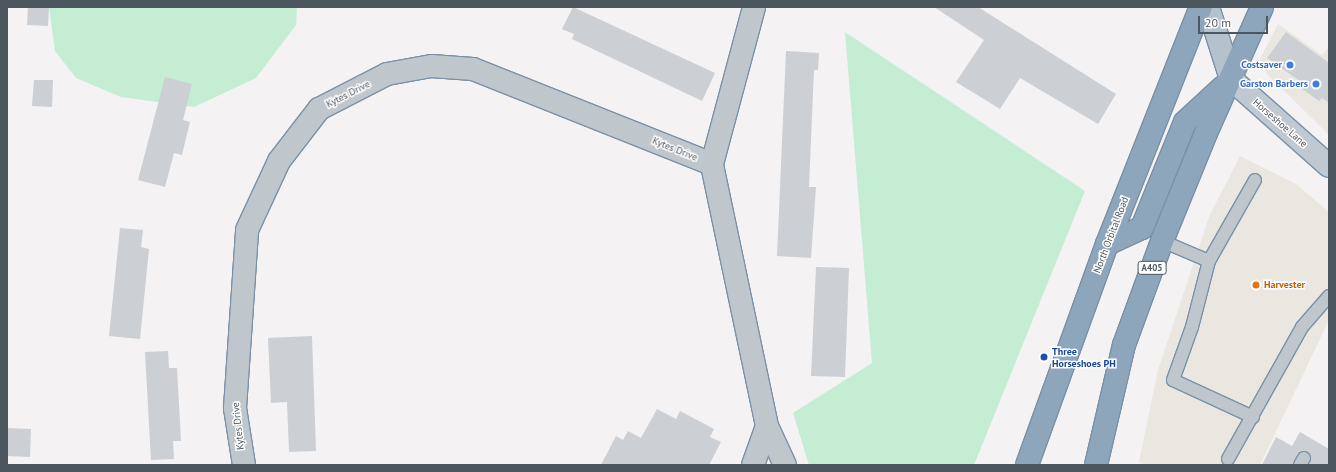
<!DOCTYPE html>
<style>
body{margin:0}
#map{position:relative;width:1336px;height:472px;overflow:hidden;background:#f4f2f2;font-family:"PT Sans",sans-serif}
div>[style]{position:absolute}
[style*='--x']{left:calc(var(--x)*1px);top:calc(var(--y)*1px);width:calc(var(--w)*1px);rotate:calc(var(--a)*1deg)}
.commercial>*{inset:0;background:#eae7e0}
.green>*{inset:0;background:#c5edd3}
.building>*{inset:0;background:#cccfd4}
.roads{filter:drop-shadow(1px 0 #7991a8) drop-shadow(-1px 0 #7991a8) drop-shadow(0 1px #7991a8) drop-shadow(0 -1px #7991a8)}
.lane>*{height:12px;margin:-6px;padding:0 6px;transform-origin:6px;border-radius:6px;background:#bfc7cd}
.street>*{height:22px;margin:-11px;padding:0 11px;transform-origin:11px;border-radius:11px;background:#bfc7cd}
.secondary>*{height:22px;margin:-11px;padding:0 11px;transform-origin:11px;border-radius:11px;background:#c0c9d2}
.primary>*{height:22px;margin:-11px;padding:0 11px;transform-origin:11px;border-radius:11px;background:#b4c2ce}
.highway>*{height:22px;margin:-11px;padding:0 11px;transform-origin:11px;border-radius:11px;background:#8ea6bc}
.dots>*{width:11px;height:11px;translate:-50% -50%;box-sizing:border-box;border:2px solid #fff;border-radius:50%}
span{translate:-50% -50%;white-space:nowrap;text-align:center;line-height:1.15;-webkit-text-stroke:3px #fff;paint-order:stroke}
.shield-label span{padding:1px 3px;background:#fff;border:1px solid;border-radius:3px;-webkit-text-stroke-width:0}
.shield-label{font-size:9px;color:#4b565e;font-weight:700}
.shop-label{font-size:10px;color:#366cbe;font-weight:700}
.right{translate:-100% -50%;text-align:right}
.street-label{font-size:10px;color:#4b565e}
.food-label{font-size:10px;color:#c56008;font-weight:700}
.left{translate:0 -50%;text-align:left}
.transit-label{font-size:10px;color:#164399;font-weight:700}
.frame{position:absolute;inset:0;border:8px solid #4b565e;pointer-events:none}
.scale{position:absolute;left:1198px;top:16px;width:70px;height:18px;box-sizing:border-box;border:2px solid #4b565e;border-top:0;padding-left:5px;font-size:12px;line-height:14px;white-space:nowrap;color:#4b565e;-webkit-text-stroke:3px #fff;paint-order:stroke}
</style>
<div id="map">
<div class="commercial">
<i style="clip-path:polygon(1278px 24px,1322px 55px,1329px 47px,1329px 135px,1267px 74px,1259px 61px)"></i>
<i style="clip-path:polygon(1240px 156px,1296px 184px,1329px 212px,1329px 320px,1260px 465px,1146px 465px,1139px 462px,1158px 370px,1209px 217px)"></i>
</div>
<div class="green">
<i style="clip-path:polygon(49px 7px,297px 7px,296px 25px,256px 78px,194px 107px,121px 97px,76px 78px,55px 51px)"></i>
<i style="clip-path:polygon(845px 32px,1085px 191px,974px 465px,809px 465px,793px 413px,872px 363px)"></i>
</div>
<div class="building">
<i style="clip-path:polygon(28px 7px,49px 7px,48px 26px,27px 25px)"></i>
<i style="clip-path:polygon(573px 7px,715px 73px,702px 101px,572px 39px,574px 34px,562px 29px)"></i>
<i style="clip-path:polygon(934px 7px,978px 7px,1116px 94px,1098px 124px,1020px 78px,1000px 109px,956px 82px,984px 40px)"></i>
<i style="clip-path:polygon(1286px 32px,1329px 63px,1329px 103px,1322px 98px,1319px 101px,1301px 88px,1304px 84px,1267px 58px)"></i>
<i style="clip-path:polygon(786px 51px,819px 53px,818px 70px,814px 70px,809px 187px,816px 187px,811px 258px,777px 256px)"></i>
<i style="clip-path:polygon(165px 77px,192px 84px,183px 120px,190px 122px,186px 138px,182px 155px,174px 153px,165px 187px,138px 180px)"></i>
<i style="clip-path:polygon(34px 80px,53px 80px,52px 107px,32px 106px)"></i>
<i style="clip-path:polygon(120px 228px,143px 230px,141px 247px,149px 249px,140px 339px,109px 336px)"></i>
<i style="clip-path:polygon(816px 267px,849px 268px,845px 377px,811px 376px)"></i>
<i style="clip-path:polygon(312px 336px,316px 451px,289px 452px,287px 402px,271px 403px,268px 338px)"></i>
<i style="clip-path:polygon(168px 351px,169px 368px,177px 368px,181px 441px,173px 441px,174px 459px,151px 460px,145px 352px)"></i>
<i style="clip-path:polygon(657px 409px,676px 419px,680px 411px,714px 429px,710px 437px,721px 442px,709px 465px,601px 465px,616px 436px,623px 440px,628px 431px,641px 438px)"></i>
<i style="clip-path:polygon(7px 428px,31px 429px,30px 457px,7px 456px)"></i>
<i style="clip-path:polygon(1300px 432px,1329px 449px,1329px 465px,1309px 465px,1311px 455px,1304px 451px,1298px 454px,1293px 465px,1262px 465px,1276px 437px,1292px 446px)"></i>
</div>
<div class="roads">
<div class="lane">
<i style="--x:1162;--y:241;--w:51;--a:23.1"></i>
<i style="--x:1253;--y:417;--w:88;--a:-155.2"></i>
<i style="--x:1173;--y:380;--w:56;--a:-70.3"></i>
<i style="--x:1192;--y:327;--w:68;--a:-75.6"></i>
<i style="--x:1209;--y:261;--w:93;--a:-60.4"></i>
<i style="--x:1228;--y:459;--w:151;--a:-60.7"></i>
<i style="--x:1302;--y:327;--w:41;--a:-48.9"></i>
<i style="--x:1300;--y:465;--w:8;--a:-60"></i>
</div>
<div class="street">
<i style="--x:767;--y:426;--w:43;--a:65.2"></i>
<i style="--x:244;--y:465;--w:58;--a:-99"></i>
<i style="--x:235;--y:408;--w:178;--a:-86.1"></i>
<i style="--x:247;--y:230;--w:76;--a:-65.1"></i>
<i style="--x:279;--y:161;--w:66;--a:-52.4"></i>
<i style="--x:319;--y:109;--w:76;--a:-27.2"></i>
<i style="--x:387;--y:74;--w:45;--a:-10.3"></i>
<i style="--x:431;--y:66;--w:42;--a:4.1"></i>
<i style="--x:473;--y:69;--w:257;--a:21.7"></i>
<i style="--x:753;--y:465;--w:41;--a:-70.3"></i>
<i style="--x:767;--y:426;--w:268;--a:-101.9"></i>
<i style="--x:712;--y:164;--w:163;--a:-75"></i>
</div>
<div class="secondary">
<i style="--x:1231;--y:79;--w:131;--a:41.6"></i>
</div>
<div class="primary">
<i style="--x:1208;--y:7;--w:76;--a:72.3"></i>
</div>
<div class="highway">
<i style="--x:1107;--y:244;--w:38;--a:-25"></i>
<i style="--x:1142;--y:228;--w:114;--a:-67.9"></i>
<i style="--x:1185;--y:122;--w:52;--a:-42.6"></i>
<i style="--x:1027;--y:465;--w:235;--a:-70.1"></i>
<i style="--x:1107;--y:244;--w:255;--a:-68.4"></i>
<i style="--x:1096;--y:465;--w:123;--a:-76.9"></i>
<i style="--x:1124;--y:345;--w:111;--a:-69.9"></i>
<i style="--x:1162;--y:241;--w:117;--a:-67.8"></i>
<i style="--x:1206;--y:133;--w:138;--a:-66"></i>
</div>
</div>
<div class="dots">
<i style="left:1290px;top:65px;background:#3f7fe0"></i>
<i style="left:1316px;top:84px;background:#3f7fe0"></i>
<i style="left:1256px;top:285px;background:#e8710a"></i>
<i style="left:1044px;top:357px;background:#1a4fb4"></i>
</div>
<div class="shield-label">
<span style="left:1152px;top:268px">A405</span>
</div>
<div class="shop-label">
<span class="right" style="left:1282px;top:65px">Costsaver</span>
<span class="right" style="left:1308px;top:84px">Garston Barbers</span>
</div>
<div class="street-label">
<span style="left:348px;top:94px;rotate:-27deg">Kytes Drive</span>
<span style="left:1280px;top:123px;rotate:41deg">Horseshoe Lane</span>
<span style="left:675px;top:149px;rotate:22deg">Kytes Drive</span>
<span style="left:1111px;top:235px;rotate:-69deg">North Orbital Road</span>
<span style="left:238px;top:426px;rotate:-96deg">Kytes Drive</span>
</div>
<div class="food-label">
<span class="left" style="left:1264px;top:285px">Harvester</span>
</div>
<div class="transit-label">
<span class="left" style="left:1052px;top:357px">Three<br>Horseshoes PH</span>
</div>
<div class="frame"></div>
<div class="scale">20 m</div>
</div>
